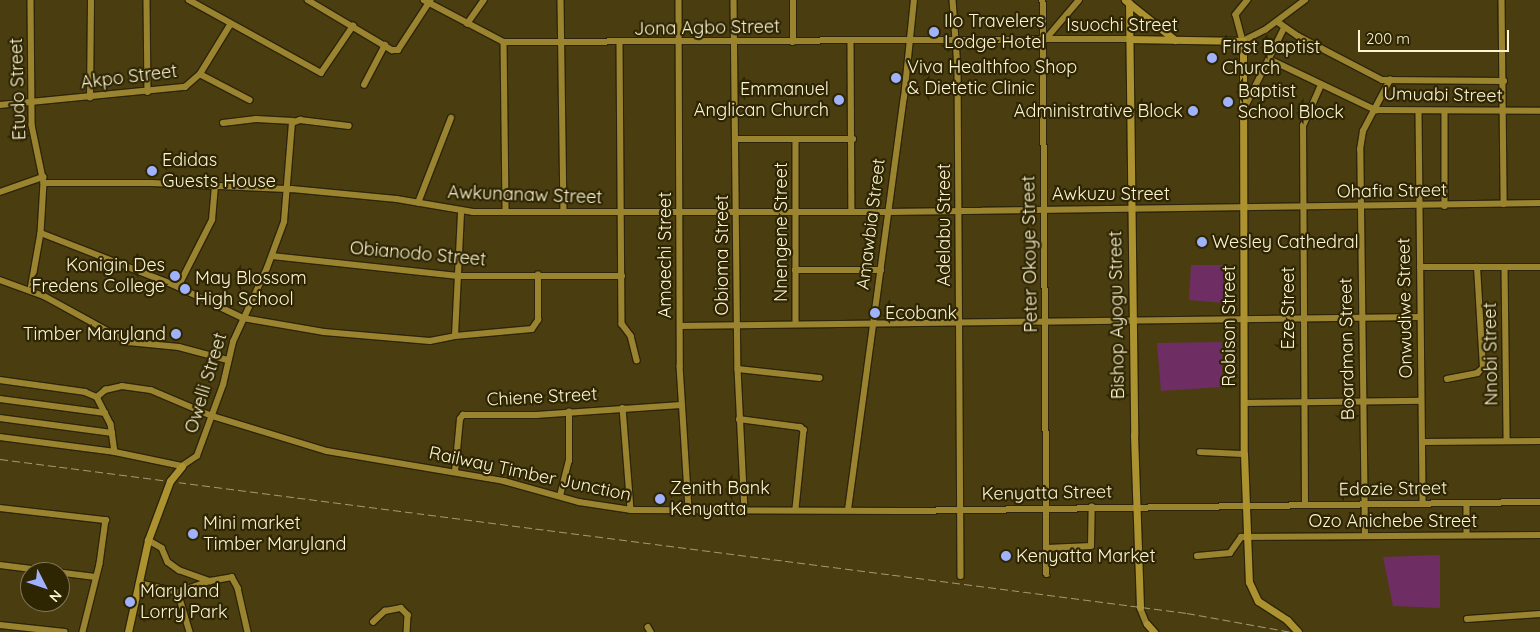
<!DOCTYPE html>
<style>
body{margin:0}
#map{position:relative;width:1540px;height:632px;overflow:hidden;background:#4a3e11;font-family:Quicksand,sans-serif}
div>[style]{position:absolute}
[style*='--x']{left:calc(var(--x)*1px);top:calc(var(--y)*1px);width:calc(var(--w)*1px);rotate:calc(var(--a)*1deg)}
.green>*{inset:0;background:#6e2e64}
.roads{filter:drop-shadow(1px 0 #2d250b) drop-shadow(-1px 0 #2d250b) drop-shadow(0 1px #2d250b) drop-shadow(0 -1px #2d250b)}
.minor>*{height:5.5px;margin:-2.75px;padding:0 2.75px;transform-origin:2.75px;border-radius:2.75px;background:#9b8430}
.major>*{height:7px;margin:-3.5px;padding:0 3.5px;transform-origin:3.5px;border-radius:3.5px;background:#ad9230}
.rail>*{height:1px;margin-top:-0.5px;transform-origin:0;background:repeating-linear-gradient(90deg,#a39972 0 8px,transparent 0 12px)}
.dots>*{width:14px;height:14px;translate:-50% -50%;box-sizing:border-box;border:2px solid #2e2502;border-radius:50%}
span{translate:-50% -50%;white-space:nowrap;text-align:center;line-height:1.15;-webkit-text-stroke:4.5px #2e2502;paint-order:stroke}
.poi-label{font-size:18px;color:#fdf4d4}
.left{translate:0 -50%;text-align:left}
.right{translate:-100% -50%;text-align:right}
.street-label{font-size:18px;color:#fdf4d4}
.north{position:absolute;left:20px;top:562px;width:50px;height:50px;box-sizing:border-box;background:#2e2502;border:1px solid #817856;border-radius:50%;rotate:131deg;font-size:14px;font-weight:700;line-height:20px;text-align:center;color:#fdf4d4}
.north::after{content:'';display:block;margin:auto;width:18px;height:22px;background:#a1b2fd;clip-path:polygon(50% 0,100% 100%,50% 72%,0 100%)}
.scale{position:absolute;left:1358px;top:30px;width:151px;height:22px;box-sizing:border-box;border:2px solid #fdf4d4;border-top:0;padding-left:6px;font-size:15px;line-height:18px;white-space:nowrap;color:#fdf4d4;-webkit-text-stroke:4px #2e2502;paint-order:stroke}
</style>
<div id="map">
<div class="green">
<i style="clip-path:polygon(1191px 265px,1223px 265px,1223px 303px,1189px 300px)"></i>
<i style="clip-path:polygon(1222px 342px,1222px 387px,1161px 391px,1157px 343px)"></i>
<i style="clip-path:polygon(1440px 555px,1440px 608px,1393px 606px,1383px 557px)"></i>
</div>
<div class="roads">
<div class="minor">
<i style="--x:31;--y:0;--w:125;--a:89.5"></i>
<i style="--x:32;--y:125;--w:59;--a:78.3"></i>
<i style="--x:44;--y:183;--w:50;--a:93.4"></i>
<i style="--x:41;--y:233;--w:58;--a:100"></i>
<i style="--x:147;--y:0;--w:92;--a:89.4"></i>
<i style="--x:189;--y:0;--w:151;--a:28.9"></i>
<i style="--x:321;--y:73;--w:57;--a:-55.8"></i>
<i style="--x:308;--y:0;--w:98;--a:30.8"></i>
<i style="--x:392;--y:50;--w:6;--a:0"></i>
<i style="--x:398;--y:50;--w:59;--a:-56.9"></i>
<i style="--x:424;--y:0;--w:90;--a:27.7"></i>
<i style="--x:504;--y:42;--w:627;--a:-0.27"></i>
<i style="--x:561;--y:0;--w:212;--a:89.2"></i>
<i style="--x:679;--y:0;--w:366;--a:89.8"></i>
<i style="--x:680;--y:366;--w:145;--a:86.4"></i>
<i style="--x:734;--y:0;--w:369;--a:89.4"></i>
<i style="--x:738;--y:369;--w:141;--a:87.2"></i>
<i style="--x:793;--y:0;--w:42;--a:90"></i>
<i style="--x:953;--y:0;--w:68;--a:85.8"></i>
<i style="--x:958;--y:68;--w:508;--a:89.66"></i>
<i style="--x:1043;--y:0;--w:574;--a:89.6"></i>
<i style="--x:1248;--y:0;--w:19;--a:129"></i>
<i style="--x:1236;--y:15;--w:27;--a:75"></i>
<i style="--x:1243;--y:41;--w:25;--a:-27"></i>
<i style="--x:1265;--y:30;--w:50;--a:-36.9"></i>
<i style="--x:1502;--y:0;--w:204;--a:89.4"></i>
<i style="--x:1278;--y:22;--w:24;--a:35"></i>
<i style="--x:1298;--y:36;--w:95;--a:27.6"></i>
<i style="--x:1382;--y:80;--w:122;--a:0.5"></i>
<i style="--x:467;--y:24;--w:29;--a:-55"></i>
<i style="--x:1045;--y:40;--w:52;--a:-49.6"></i>
<i style="--x:504;--y:42;--w:170;--a:89.3"></i>
<i style="--x:851;--y:42;--w:169;--a:89.7"></i>
<i style="--x:620;--y:43;--w:281;--a:89.6"></i>
<i style="--x:622;--y:324;--w:15;--a:53"></i>
<i style="--x:631;--y:336;--w:25;--a:76"></i>
<i style="--x:1269;--y:59;--w:119;--a:25.5"></i>
<i style="--x:1376;--y:110;--w:164;--a:0.3"></i>
<i style="--x:200;--y:74;--w:56;--a:27.5"></i>
<i style="--x:364;--y:85;--w:45;--a:-62.3"></i>
<i style="--x:90;--y:98;--w:98;--a:-89.4"></i>
<i style="--x:0;--y:105;--w:186;--a:-5.6"></i>
<i style="--x:185;--y:87;--w:20;--a:-41"></i>
<i style="--x:200;--y:74;--w:57;--a:-58.5"></i>
<i style="--x:1244;--y:109;--w:90;--a:-63.7"></i>
<i style="--x:1419;--y:112;--w:391;--a:89.4"></i>
<i style="--x:1445;--y:112;--w:94;--a:90"></i>
<i style="--x:223;--y:123;--w:33;--a:-7"></i>
<i style="--x:256;--y:119;--w:37;--a:3"></i>
<i style="--x:737;--y:139;--w:116;--a:0"></i>
<i style="--x:796;--y:140;--w:184;--a:90"></i>
<i style="--x:44;--y:183;--w:108;--a:0"></i>
<i style="--x:152;--y:183;--w:140;--a:2.5"></i>
<i style="--x:292;--y:189;--w:105;--a:5.4"></i>
<i style="--x:397;--y:199;--w:77;--a:9.7"></i>
<i style="--x:473;--y:212;--w:414;--a:0"></i>
<i style="--x:887;--y:212;--w:653;--a:-0.79"></i>
<i style="--x:0;--y:192;--w:46;--a:-19.2"></i>
<i style="--x:418;--y:203;--w:91;--a:-68.8"></i>
<i style="--x:41;--y:233;--w:141;--a:21.3"></i>
<i style="--x:172;--y:284;--w:79;--a:25.6"></i>
<i style="--x:243;--y:318;--w:82;--a:9.8"></i>
<i style="--x:324;--y:332;--w:106;--a:4.9"></i>
<i style="--x:430;--y:341;--w:25;--a:-11"></i>
<i style="--x:455;--y:336;--w:124;--a:-87.2"></i>
<i style="--x:272;--y:256;--w:187;--a:6.1"></i>
<i style="--x:458;--y:276;--w:164;--a:0"></i>
<i style="--x:1420;--y:267;--w:120;--a:0"></i>
<i style="--x:1505;--y:267;--w:174;--a:89.3"></i>
<i style="--x:795;--y:270;--w:86;--a:0"></i>
<i style="--x:0;--y:280;--w:47;--a:20"></i>
<i style="--x:44;--y:296;--w:96;--a:28.7"></i>
<i style="--x:128;--y:342;--w:51;--a:5.6"></i>
<i style="--x:179;--y:347;--w:51;--a:14.9"></i>
<i style="--x:178;--y:287;--w:75;--a:-63.1"></i>
<i style="--x:212;--y:220;--w:35;--a:-85"></i>
<i style="--x:680;--y:326;--w:739;--a:-0.7"></i>
<i style="--x:455;--y:336;--w:77;--a:-5.2"></i>
<i style="--x:532;--y:329;--w:11;--a:-56"></i>
<i style="--x:538;--y:320;--w:45;--a:-90"></i>
<i style="--x:738;--y:369;--w:82;--a:6.3"></i>
<i style="--x:1447;--y:379;--w:31;--a:-11"></i>
<i style="--x:1477;--y:373;--w:8;--a:-40"></i>
<i style="--x:1483;--y:368;--w:101;--a:-93.4"></i>
<i style="--x:0;--y:380;--w:86;--a:8"></i>
<i style="--x:85;--y:392;--w:13;--a:23"></i>
<i style="--x:97;--y:397;--w:11;--a:-41"></i>
<i style="--x:105;--y:390;--w:17;--a:-13"></i>
<i style="--x:122;--y:386;--w:29;--a:8"></i>
<i style="--x:151;--y:390;--w:66;--a:23.1"></i>
<i style="--x:212;--y:416;--w:120;--a:16.9"></i>
<i style="--x:327;--y:451;--w:180;--a:9.6"></i>
<i style="--x:504;--y:481;--w:78;--a:15.6"></i>
<i style="--x:579;--y:502;--w:53;--a:8.7"></i>
<i style="--x:631;--y:510;--w:270;--a:0.2"></i>
<i style="--x:901;--y:511;--w:639;--a:-0.81"></i>
<i style="--x:97;--y:397;--w:30;--a:63"></i>
<i style="--x:111;--y:424;--w:28;--a:82"></i>
<i style="--x:115;--y:452;--w:68;--a:11.8"></i>
<i style="--x:182;--y:466;--w:18;--a:-34"></i>
<i style="--x:197;--y:456;--w:76;--a:-69.9"></i>
<i style="--x:223;--y:385;--w:44;--a:-76.9"></i>
<i style="--x:233;--y:342;--w:81;--a:-65.3"></i>
<i style="--x:267;--y:268;--w:49;--a:-69.7"></i>
<i style="--x:284;--y:222;--w:99;--a:-85.4"></i>
<i style="--x:292;--y:123;--w:9;--a:-21"></i>
<i style="--x:300;--y:120;--w:49;--a:7"></i>
<i style="--x:0;--y:399;--w:106;--a:7.6"></i>
<i style="--x:1245;--y:403;--w:176;--a:-0.7"></i>
<i style="--x:623;--y:408;--w:102;--a:85.5"></i>
<i style="--x:0;--y:418;--w:113;--a:7.6"></i>
<i style="--x:739;--y:419;--w:62;--a:7.5"></i>
<i style="--x:800;--y:427;--w:5;--a:37"></i>
<i style="--x:804;--y:430;--w:79;--a:95.8"></i>
<i style="--x:0;--y:437;--w:116;--a:7.4"></i>
<i style="--x:1422;--y:442;--w:118;--a:-0.5"></i>
<i style="--x:1200;--y:452;--w:44;--a:2.6"></i>
<i style="--x:455;--y:472;--w:53;--a:-84.6"></i>
<i style="--x:460;--y:419;--w:5;--a:-53"></i>
<i style="--x:463;--y:415;--w:73;--a:0"></i>
<i style="--x:536;--y:415;--w:145;--a:-3.9"></i>
<i style="--x:560;--y:496;--w:36;--a:-76"></i>
<i style="--x:569;--y:461;--w:49;--a:-90"></i>
<i style="--x:1467;--y:503;--w:32;--a:90"></i>
<i style="--x:1305;--y:505;--w:379;--a:-90.3"></i>
<i style="--x:1303;--y:126;--w:45;--a:-66.3"></i>
<i style="--x:0;--y:508;--w:107;--a:6.5"></i>
<i style="--x:106;--y:520;--w:44;--a:97.8"></i>
<i style="--x:100;--y:564;--w:70;--a:104"></i>
<i style="--x:848;--y:510;--w:416;--a:-82.3"></i>
<i style="--x:904;--y:98;--w:99;--a:-84.2"></i>
<i style="--x:1365;--y:536;--w:386;--a:-90.7"></i>
<i style="--x:1360;--y:150;--w:19;--a:-81"></i>
<i style="--x:1363;--y:131;--w:58;--a:-62.1"></i>
<i style="--x:148;--y:540;--w:16;--a:30"></i>
<i style="--x:162;--y:548;--w:15;--a:67"></i>
<i style="--x:168;--y:562;--w:14;--a:36"></i>
<i style="--x:179;--y:570;--w:33;--a:20"></i>
<i style="--x:210;--y:581;--w:22;--a:-10"></i>
<i style="--x:232;--y:577;--w:13;--a:61"></i>
<i style="--x:238;--y:588;--w:45;--a:77.2"></i>
<i style="--x:1047;--y:548;--w:44;--a:-2.6"></i>
<i style="--x:1091;--y:546;--w:39;--a:-89"></i>
<i style="--x:1197;--y:556;--w:33;--a:-5"></i>
<i style="--x:1230;--y:553;--w:19;--a:-55"></i>
<i style="--x:1241;--y:537;--w:299;--a:-0.4"></i>
<i style="--x:0;--y:565;--w:96;--a:7.2"></i>
<i style="--x:139;--y:583;--w:40;--a:13"></i>
<i style="--x:178;--y:592;--w:42;--a:73.3"></i>
<i style="--x:178;--y:592;--w:34;--a:-19"></i>
<i style="--x:1140;--y:607;--w:18;--a:68"></i>
<i style="--x:1467;--y:619;--w:73;--a:-3.9"></i>
<i style="--x:373;--y:622;--w:16;--a:-43"></i>
<i style="--x:385;--y:611;--w:16;--a:-11"></i>
<i style="--x:401;--y:608;--w:10;--a:45"></i>
<i style="--x:408;--y:615;--w:17;--a:93"></i>
<i style="--x:0;--y:625;--w:65;--a:6.1"></i>
<i style="--x:648;--y:627;--w:6;--a:59"></i>
</div>
<div class="major">
<i style="--x:1125;--y:0;--w:64;--a:38.7"></i>
<i style="--x:1129;--y:3;--w:432;--a:89.3"></i>
<i style="--x:1134;--y:435;--w:172;--a:88"></i>
<i style="--x:1131;--y:39;--w:112;--a:1"></i>
<i style="--x:1243;--y:41;--w:413;--a:89.9"></i>
<i style="--x:1244;--y:454;--w:128;--a:87.8"></i>
<i style="--x:1249;--y:582;--w:21;--a:65"></i>
<i style="--x:1258;--y:601;--w:35;--a:33"></i>
<i style="--x:1287;--y:620;--w:16;--a:47"></i>
<i style="--x:1147;--y:624;--w:11;--a:49"></i>
<i style="--x:128;--y:632;--w:94;--a:-77.7"></i>
<i style="--x:148;--y:540;--w:63;--a:-69.6"></i>
<i style="--x:170;--y:481;--w:19;--a:-51"></i>
</div>
</div>
<div class="rail">
<i style="--x:0;--y:459;--w:1197;--a:7.39"></i>
<i style="--x:1187;--y:613;--w:107;--a:10.3"></i>
</div>
<div class="dots">
<i style="left:934px;top:32px;background:#a1b2fd"></i>
<i style="left:1212px;top:58px;background:#a1b2fd"></i>
<i style="left:896px;top:78px;background:#a1b2fd"></i>
<i style="left:839px;top:100px;background:#a1b2fd"></i>
<i style="left:1228px;top:102px;background:#a1b2fd"></i>
<i style="left:1193px;top:111px;background:#a1b2fd"></i>
<i style="left:152px;top:171px;background:#a1b2fd"></i>
<i style="left:1202px;top:242px;background:#a1b2fd"></i>
<i style="left:175px;top:276px;background:#a1b2fd"></i>
<i style="left:185px;top:289px;background:#a1b2fd"></i>
<i style="left:875px;top:313px;background:#a1b2fd"></i>
<i style="left:176px;top:334px;background:#a1b2fd"></i>
<i style="left:660px;top:499px;background:#a1b2fd"></i>
<i style="left:193px;top:534px;background:#a1b2fd"></i>
<i style="left:1006px;top:556px;background:#a1b2fd"></i>
<i style="left:130px;top:602px;background:#a1b2fd"></i>
</div>
<div class="poi-label">
<span class="left" style="left:944px;top:32px">Ilo Travelers<br>Lodge Hotel</span>
<span class="left" style="left:1222px;top:58px">First Baptist<br>Church</span>
<span class="left" style="left:907px;top:78px">Viva Healthfoo Shop<br>&amp; Dietetic Clinic</span>
<span class="right" style="left:829px;top:100px">Emmanuel<br>Anglican Church</span>
<span class="left" style="left:1238px;top:102px">Baptist<br>School Block</span>
<span class="right" style="left:1183px;top:111px">Administrative Block</span>
<span class="left" style="left:162px;top:171px">Edidas<br>Guests House</span>
<span class="left" style="left:1212px;top:242px">Wesley Cathedral</span>
<span class="right" style="left:165px;top:276px">Konigin Des<br>Fredens College</span>
<span class="left" style="left:195px;top:289px">May Blossom<br>High School</span>
<span class="left" style="left:885px;top:313px">Ecobank</span>
<span class="right" style="left:166px;top:334px">Timber Maryland</span>
<span class="left" style="left:670px;top:499px">Zenith Bank<br>Kenyatta</span>
<span class="left" style="left:203px;top:534px">Mini market<br>Timber Maryland</span>
<span class="left" style="left:1016px;top:556px">Kenyatta Market</span>
<span class="left" style="left:140px;top:602px">Maryland<br>Lorry Park</span>
</div>
<div class="street-label">
<span style="left:1122px;top:25px">Isuochi Street</span>
<span style="left:707px;top:28px;rotate:-1deg">Jona Agbo Street</span>
<span style="left:129px;top:77px;rotate:-7deg">Akpo Street</span>
<span style="left:18px;top:89px;rotate:-92deg">Etudo Street</span>
<span style="left:1443px;top:95px;rotate:1deg">Umuabi Street</span>
<span style="left:1392px;top:191px;rotate:-1deg">Ohafia Street</span>
<span style="left:1111px;top:194px">Awkuzu Street</span>
<span style="left:525px;top:195px;rotate:2deg">Awkunanaw Street</span>
<span style="left:871px;top:224px;rotate:-83deg">Amawbia Street</span>
<span style="left:944px;top:225px;rotate:-90deg">Adelabu Street</span>
<span style="left:781px;top:232px;rotate:-90deg">Nnengene Street</span>
<span style="left:418px;top:254px;rotate:5deg">Obianodo Street</span>
<span style="left:1030px;top:254px;rotate:-91deg">Peter Okoye Street</span>
<span style="left:665px;top:255px;rotate:-90deg">Amaechi Street</span>
<span style="left:722px;top:255px;rotate:-90deg">Obioma Street</span>
<span style="left:1288px;top:308px;rotate:-90deg">Eze Street</span>
<span style="left:1405px;top:308px;rotate:-91deg">Onwudiwe Street</span>
<span style="left:1117px;top:315px;rotate:-91deg">Bishop Ayogu Street</span>
<span style="left:1229px;top:326px;rotate:-90deg">Robison Street</span>
<span style="left:1347px;top:349px;rotate:-91deg">Boardman Street</span>
<span style="left:1491px;top:354px;rotate:-91deg">Nnobi Street</span>
<span style="left:206px;top:383px;rotate:-73deg">Owelli Street</span>
<span style="left:542px;top:397px;rotate:-3deg">Chiene Street</span>
<span style="left:530px;top:474px;rotate:12deg">Railway Timber Junction</span>
<span style="left:1393px;top:489px;rotate:-1deg">Edozie Street</span>
<span style="left:1047px;top:493px;rotate:-1deg">Kenyatta Street</span>
<span style="left:1393px;top:521px">Ozo Anichebe Street</span>
</div>
<div class="north">N</div>
<div class="scale">200 m</div>
</div>
